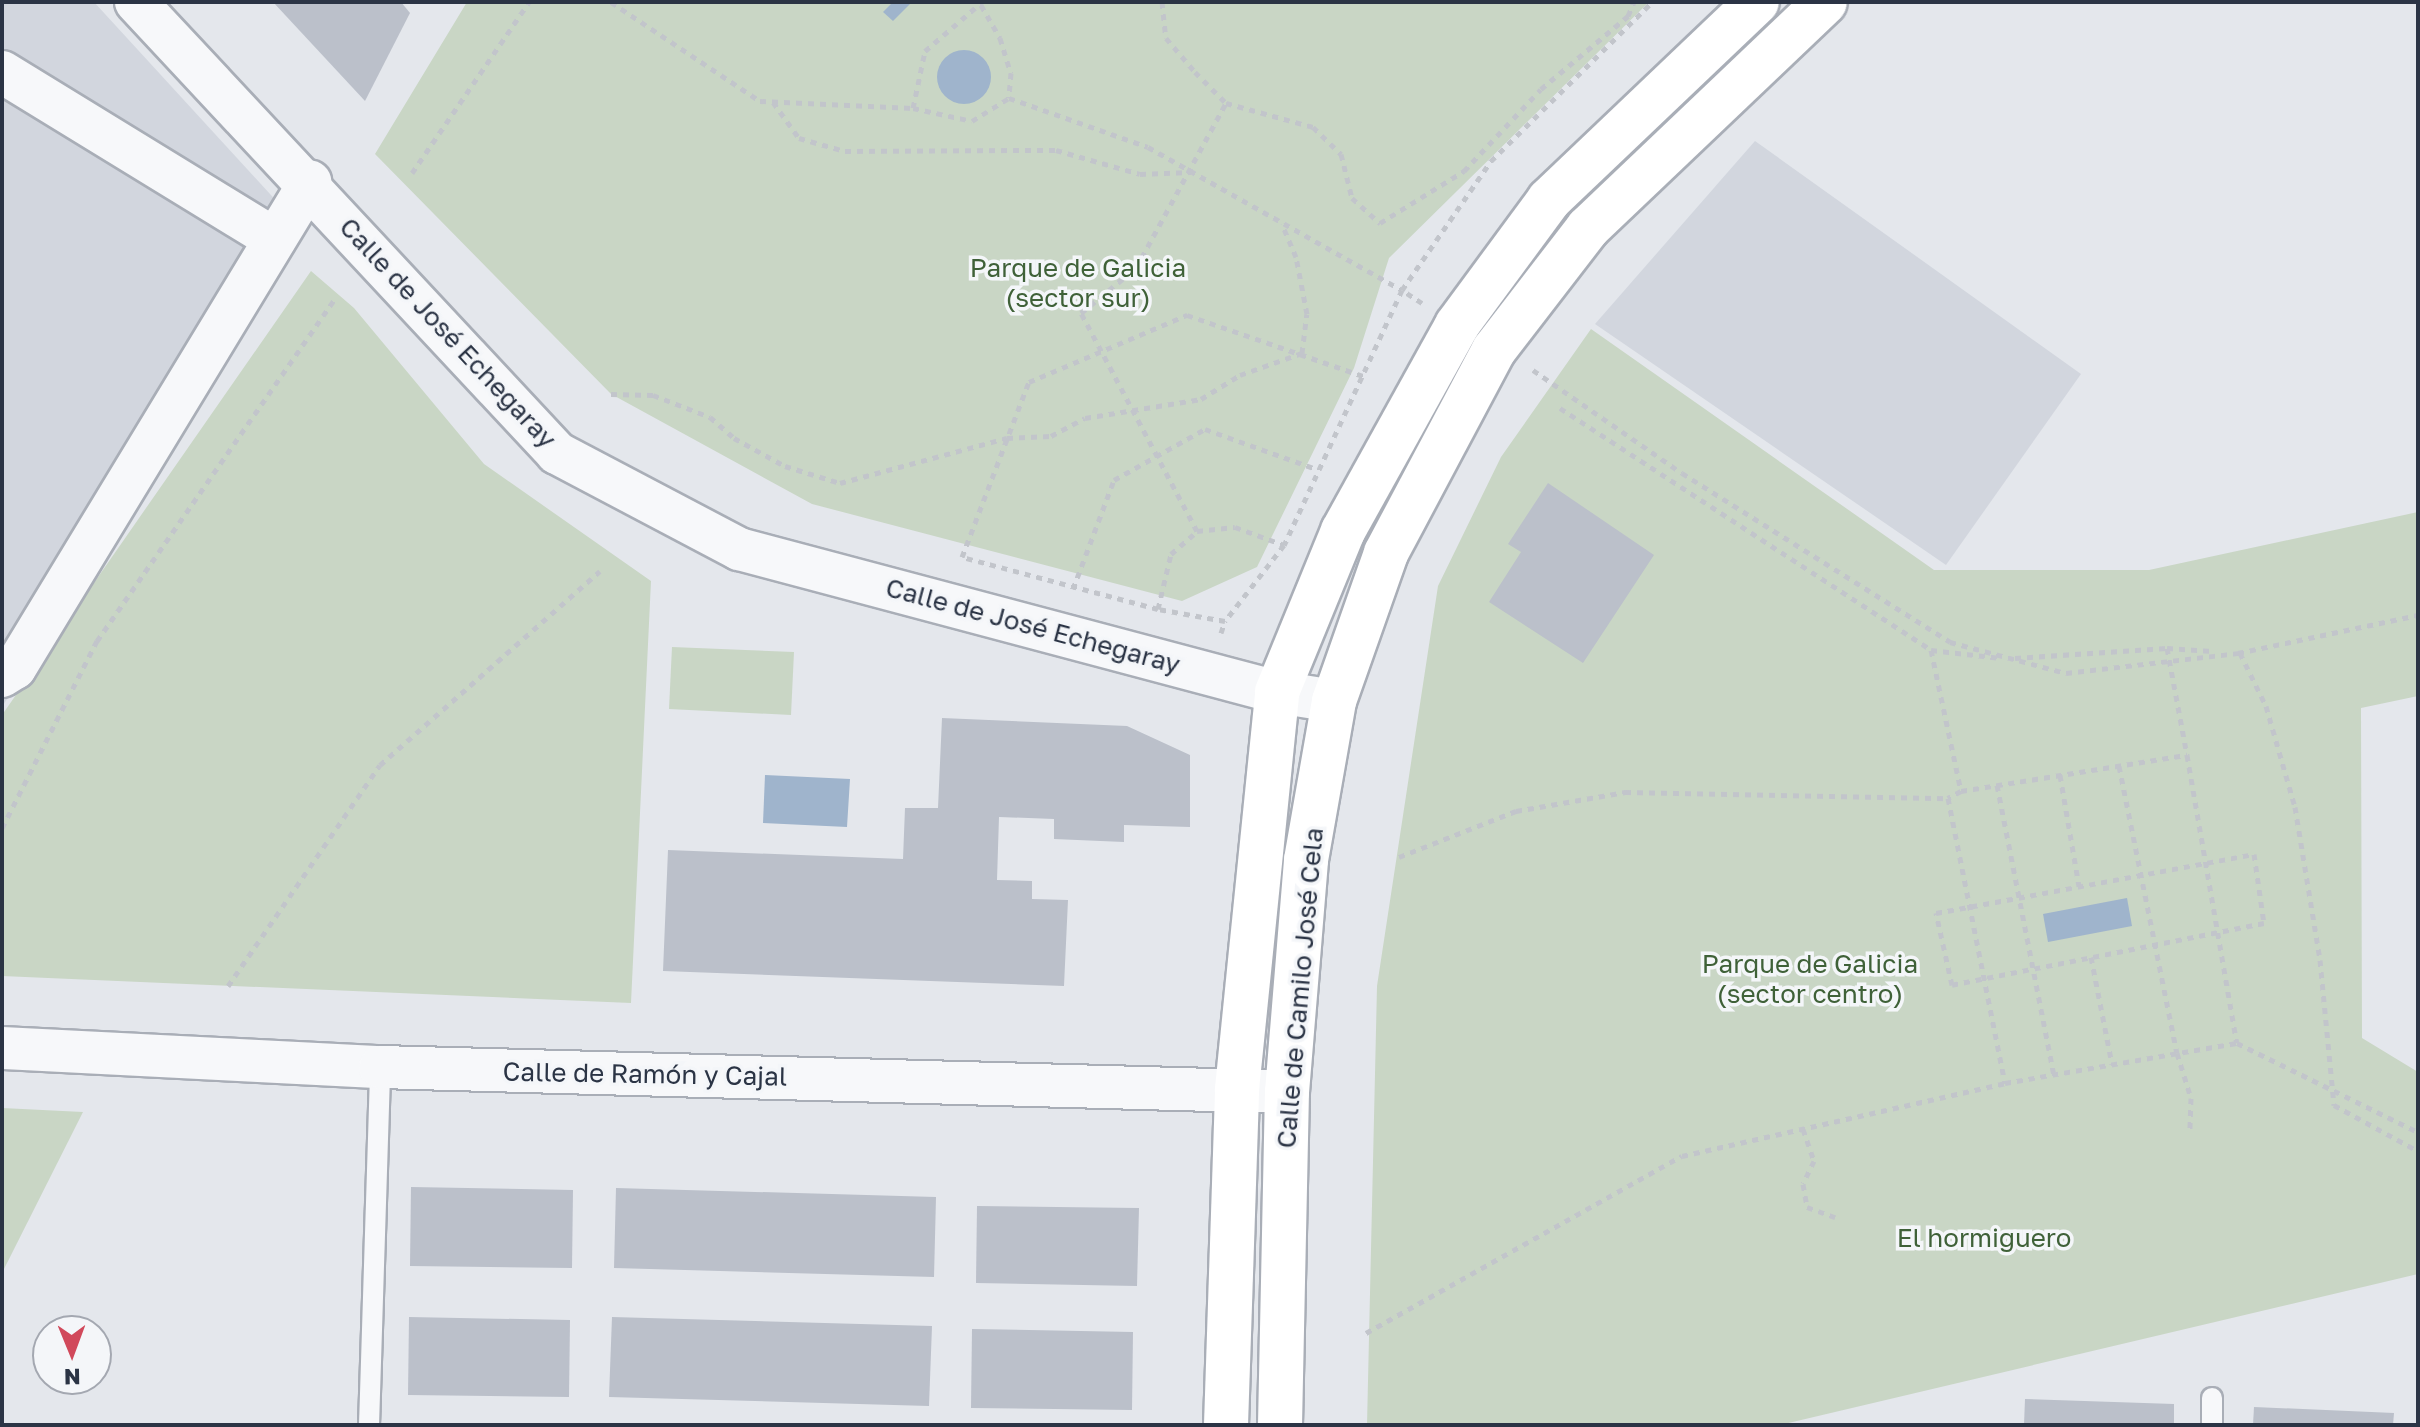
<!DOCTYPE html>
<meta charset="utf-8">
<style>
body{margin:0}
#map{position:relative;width:2420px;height:1427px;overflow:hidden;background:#e4e7ec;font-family:"Golos Text",sans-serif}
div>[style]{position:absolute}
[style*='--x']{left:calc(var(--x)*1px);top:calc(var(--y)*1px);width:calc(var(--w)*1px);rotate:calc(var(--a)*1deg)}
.built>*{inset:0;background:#d2d6de}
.green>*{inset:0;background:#c9d6c5}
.water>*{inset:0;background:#9fb4cc}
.round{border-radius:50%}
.building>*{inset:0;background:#bbc0ca}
.path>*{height:5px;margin-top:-2.5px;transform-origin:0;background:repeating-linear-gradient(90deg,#c2c5cb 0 6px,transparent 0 12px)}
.roads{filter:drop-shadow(2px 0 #a9aeb7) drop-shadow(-2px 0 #a9aeb7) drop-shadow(0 2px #a9aeb7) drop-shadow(0 -2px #a9aeb7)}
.lane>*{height:20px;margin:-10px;padding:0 10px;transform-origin:10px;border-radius:10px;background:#f7f8fa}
.street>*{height:42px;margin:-21px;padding:0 21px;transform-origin:21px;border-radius:21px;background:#f7f8fa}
.secondary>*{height:44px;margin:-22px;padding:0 22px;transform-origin:22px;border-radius:22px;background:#fff}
span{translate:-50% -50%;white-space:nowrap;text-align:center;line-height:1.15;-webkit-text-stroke:7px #f4f6f9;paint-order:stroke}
.park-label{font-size:26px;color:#3f6138}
.street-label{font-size:26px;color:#2b3445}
.frame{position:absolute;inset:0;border:4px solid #2b3445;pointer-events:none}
.north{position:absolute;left:32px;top:1315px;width:80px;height:80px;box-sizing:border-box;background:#f4f6f9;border:2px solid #a4a8b1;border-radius:50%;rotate:179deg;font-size:22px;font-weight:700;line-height:32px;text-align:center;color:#2b3445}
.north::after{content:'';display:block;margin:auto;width:28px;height:36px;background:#d1495b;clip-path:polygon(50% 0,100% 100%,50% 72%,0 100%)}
</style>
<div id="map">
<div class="built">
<i style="clip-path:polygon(2px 2px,94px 2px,303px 230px,2px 707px)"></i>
<i style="clip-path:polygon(1755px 141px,2081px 374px,1946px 565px,1595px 324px)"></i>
</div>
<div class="green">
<i style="clip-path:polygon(467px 2px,1649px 2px,1389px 258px,1354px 368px,1257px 567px,1182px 601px,812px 504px,611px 394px,375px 154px)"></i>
<i style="clip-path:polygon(311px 271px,354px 308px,484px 464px,651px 581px,631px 1003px,2px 976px,2px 715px)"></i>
<i style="clip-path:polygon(1591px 329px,1934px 570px,2149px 570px,2418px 512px,2418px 696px,2361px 708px,2362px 1038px,2418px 1072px,2418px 1274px,1780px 1425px,1367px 1425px,1377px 986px,1438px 586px,1501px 457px)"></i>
<i style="clip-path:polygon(672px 647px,794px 652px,791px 715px,669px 709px)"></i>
<i style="clip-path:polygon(2px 1108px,83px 1112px,2px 1273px)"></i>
</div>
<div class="water">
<i style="clip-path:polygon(893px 2px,912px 2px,893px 21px,883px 12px)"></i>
<i class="round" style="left:937px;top:50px;width:54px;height:54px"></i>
<i style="clip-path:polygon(765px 775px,850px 779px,847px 827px,763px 823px)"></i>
<i style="clip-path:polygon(2127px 898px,2132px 926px,2048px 942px,2043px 914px)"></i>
</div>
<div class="building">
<i style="clip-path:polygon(273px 2px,401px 2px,410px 13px,365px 101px)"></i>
<i style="clip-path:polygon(1548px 483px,1654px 555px,1583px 663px,1489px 602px,1521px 552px,1508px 544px)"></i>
<i style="clip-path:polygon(942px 718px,1127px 726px,1190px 755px,1190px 827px,1124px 825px,1124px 842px,1054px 839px,1054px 819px,999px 817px,997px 880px,1032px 881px,1032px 899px,1068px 900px,1064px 986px,663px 971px,668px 850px,903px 859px,905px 808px,938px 808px)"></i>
<i style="clip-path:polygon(411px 1187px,573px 1190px,572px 1268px,410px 1266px)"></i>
<i style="clip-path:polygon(616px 1188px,936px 1197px,934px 1277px,614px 1268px)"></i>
<i style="clip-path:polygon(977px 1206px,1139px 1208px,1137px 1286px,976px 1283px)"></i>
<i style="clip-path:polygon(409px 1317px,570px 1320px,569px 1397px,408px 1395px)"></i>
<i style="clip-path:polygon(612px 1317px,932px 1326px,929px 1406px,609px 1397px)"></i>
<i style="clip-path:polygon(972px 1329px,1133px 1332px,1132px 1410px,971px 1408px)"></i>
<i style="clip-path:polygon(2025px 1399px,2174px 1404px,2174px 1425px,2024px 1425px)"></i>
<i style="clip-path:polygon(2254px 1407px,2394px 1413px,2393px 1425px,2253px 1425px)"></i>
</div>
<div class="path">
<i style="--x:611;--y:2;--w:179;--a:33.6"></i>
<i style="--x:760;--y:101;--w:153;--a:2.6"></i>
<i style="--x:913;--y:108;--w:60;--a:12.4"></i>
<i style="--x:972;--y:121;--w:44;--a:-31.9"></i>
<i style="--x:1009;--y:98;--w:147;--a:19.4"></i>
<i style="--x:1148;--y:147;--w:291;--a:29.4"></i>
<i style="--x:1402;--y:290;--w:281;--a:114.8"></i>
<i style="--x:1284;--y:545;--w:96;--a:127.8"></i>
<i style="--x:1162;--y:2;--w:36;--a:84"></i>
<i style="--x:1166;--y:38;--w:45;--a:49.5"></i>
<i style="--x:1195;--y:72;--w:44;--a:45"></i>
<i style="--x:1226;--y:103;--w:90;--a:15.4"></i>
<i style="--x:1313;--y:127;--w:39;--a:44"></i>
<i style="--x:1341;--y:154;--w:45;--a:76"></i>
<i style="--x:1352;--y:198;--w:38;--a:42"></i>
<i style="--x:1380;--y:223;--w:99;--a:-31.8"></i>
<i style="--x:1464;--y:171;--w:112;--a:-46.8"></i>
<i style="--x:1541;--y:89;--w:114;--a:-40"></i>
<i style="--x:1628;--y:16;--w:15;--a:-67"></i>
<i style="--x:981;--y:5;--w:38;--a:60"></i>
<i style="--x:1000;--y:38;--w:37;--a:73"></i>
<i style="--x:1011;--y:73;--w:25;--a:95"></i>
<i style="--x:773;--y:102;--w:44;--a:54.2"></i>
<i style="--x:799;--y:138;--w:48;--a:15.8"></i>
<i style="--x:845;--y:151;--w:211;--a:-0.3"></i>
<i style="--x:1056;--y:150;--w:87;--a:15.9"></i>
<i style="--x:1140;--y:174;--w:51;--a:-2.2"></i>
<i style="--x:913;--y:108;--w:58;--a:-78.1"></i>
<i style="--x:925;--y:51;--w:75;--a:-40.7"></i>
<i style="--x:412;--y:173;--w:207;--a:-55.6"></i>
<i style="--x:1422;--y:303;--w:24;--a:-147"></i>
<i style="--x:1402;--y:290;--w:157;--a:-55.4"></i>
<i style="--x:1491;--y:161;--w:226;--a:-44.6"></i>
<i style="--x:1533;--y:370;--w:181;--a:34.7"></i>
<i style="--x:1682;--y:473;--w:317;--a:32.2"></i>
<i style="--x:1950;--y:642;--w:120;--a:15"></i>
<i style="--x:2066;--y:673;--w:175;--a:-6.6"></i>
<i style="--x:2240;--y:653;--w:59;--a:63.9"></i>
<i style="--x:2266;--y:706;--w:105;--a:74"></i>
<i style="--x:2295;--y:807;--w:155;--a:80.7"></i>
<i style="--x:2320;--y:960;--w:146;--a:84.5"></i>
<i style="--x:2334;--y:1105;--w:96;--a:28.7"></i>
<i style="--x:611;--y:394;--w:42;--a:1.4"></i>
<i style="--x:653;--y:395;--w:61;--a:21.1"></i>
<i style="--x:710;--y:417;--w:32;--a:41"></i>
<i style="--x:734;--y:438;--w:58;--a:28.8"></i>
<i style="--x:785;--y:466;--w:58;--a:17.2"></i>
<i style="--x:840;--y:483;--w:173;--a:-15.1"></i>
<i style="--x:1007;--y:438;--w:44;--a:-2.6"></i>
<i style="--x:1051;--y:436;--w:38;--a:-28"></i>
<i style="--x:1085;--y:418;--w:118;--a:-9.3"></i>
<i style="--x:1201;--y:399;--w:46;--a:-31.6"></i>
<i style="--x:1240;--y:375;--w:66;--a:-19.5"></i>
<i style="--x:1302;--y:353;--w:39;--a:-83"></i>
<i style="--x:1307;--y:314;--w:58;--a:-100.9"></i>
<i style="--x:1296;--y:257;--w:36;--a:-113"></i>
<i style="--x:1560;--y:408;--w:443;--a:33.1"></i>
<i style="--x:1931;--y:650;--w:144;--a:78"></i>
<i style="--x:1961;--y:791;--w:229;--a:-9.1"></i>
<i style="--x:2187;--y:755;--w:292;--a:80.2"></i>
<i style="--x:2237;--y:1043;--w:202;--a:26.2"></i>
<i style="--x:1197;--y:531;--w:247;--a:-118"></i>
<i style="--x:1081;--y:313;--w:71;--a:-39.3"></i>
<i style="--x:1136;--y:268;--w:188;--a:-61.4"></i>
<i style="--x:1073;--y:589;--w:116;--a:-69.4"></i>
<i style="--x:1114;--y:480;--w:104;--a:-29.3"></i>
<i style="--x:1205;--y:429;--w:118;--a:19.8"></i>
<i style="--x:1158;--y:609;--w:203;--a:-165.1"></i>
<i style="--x:962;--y:557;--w:187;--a:-69.1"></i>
<i style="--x:1029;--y:382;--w:172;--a:-23"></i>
<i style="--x:1187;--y:315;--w:189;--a:19.1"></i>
<i style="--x:1221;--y:633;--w:13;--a:-72"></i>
<i style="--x:1225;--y:621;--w:68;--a:-169.8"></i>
<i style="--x:1158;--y:609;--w:57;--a:-76.7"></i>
<i style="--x:1171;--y:554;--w:35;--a:-41"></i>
<i style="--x:1197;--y:531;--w:38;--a:-6"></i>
<i style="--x:1235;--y:527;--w:52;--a:20.2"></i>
<i style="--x:2167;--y:648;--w:109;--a:79.4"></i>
<i style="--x:1931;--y:650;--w:70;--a:6.5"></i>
<i style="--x:2238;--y:653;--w:184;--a:-11.9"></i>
<i style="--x:2015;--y:658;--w:152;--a:-3.8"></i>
<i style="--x:2167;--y:648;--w:45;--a:3.8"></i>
<i style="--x:2119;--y:766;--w:293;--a:78.6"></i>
<i style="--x:2177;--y:1053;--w:47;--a:72.7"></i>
<i style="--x:2191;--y:1098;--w:31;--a:92"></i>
<i style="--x:2060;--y:775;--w:113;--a:80.3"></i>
<i style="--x:1997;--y:785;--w:296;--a:78.9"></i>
<i style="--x:1961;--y:791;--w:15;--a:152"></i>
<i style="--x:1948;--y:798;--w:291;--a:78.7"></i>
<i style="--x:2;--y:828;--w:210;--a:-63.1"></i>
<i style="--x:97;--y:641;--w:417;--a:-55.2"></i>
<i style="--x:2254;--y:854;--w:70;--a:81.8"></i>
<i style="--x:2264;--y:923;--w:318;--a:168.8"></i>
<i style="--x:1952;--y:985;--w:74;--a:-102.5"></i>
<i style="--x:1936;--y:913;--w:323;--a:-10.5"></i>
<i style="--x:1399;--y:857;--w:126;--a:-21.5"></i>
<i style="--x:1516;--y:811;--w:111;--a:-9.9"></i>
<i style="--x:1625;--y:792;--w:323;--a:1.1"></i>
<i style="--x:2091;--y:957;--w:109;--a:78.9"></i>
<i style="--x:228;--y:986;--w:268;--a:-55.5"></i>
<i style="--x:380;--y:765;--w:293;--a:-41.4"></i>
<i style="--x:1803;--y:1129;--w:34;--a:71"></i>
<i style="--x:1814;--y:1161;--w:25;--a:116"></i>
<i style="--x:1803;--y:1184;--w:23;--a:80"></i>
<i style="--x:1807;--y:1207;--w:30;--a:20"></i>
<i style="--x:1366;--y:1333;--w:362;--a:-29.3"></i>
<i style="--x:1682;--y:1156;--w:331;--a:-12.7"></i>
<i style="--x:2005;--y:1083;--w:235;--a:-9.8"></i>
</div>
<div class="roads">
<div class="lane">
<i style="--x:369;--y:1425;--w:358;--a:-88.2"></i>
<i style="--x:2212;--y:1425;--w:27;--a:-90"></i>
</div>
<div class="street">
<i style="--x:136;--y:2;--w:617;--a:46.97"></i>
<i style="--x:557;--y:453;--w:206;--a:27.8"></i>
<i style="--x:739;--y:549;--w:557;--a:14.89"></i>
<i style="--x:1277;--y:692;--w:58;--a:9"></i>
<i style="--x:2;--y:72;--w:320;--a:31.5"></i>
<i style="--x:2;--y:676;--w:15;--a:-32"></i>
<i style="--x:15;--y:668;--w:569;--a:-58.74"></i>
<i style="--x:2;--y:1048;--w:378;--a:2.9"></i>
<i style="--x:380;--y:1067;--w:907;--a:1.58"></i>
</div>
<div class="secondary">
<i style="--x:1226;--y:1425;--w:336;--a:-88.1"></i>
<i style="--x:1237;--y:1089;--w:399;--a:-84.2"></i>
<i style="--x:1277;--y:692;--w:174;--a:-67.7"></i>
<i style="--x:1343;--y:531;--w:235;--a:-61"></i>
<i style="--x:1457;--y:325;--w:155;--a:-53.6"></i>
<i style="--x:1549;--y:200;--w:287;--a:-43.6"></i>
<i style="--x:1280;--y:1425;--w:333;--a:-88.8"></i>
<i style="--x:1287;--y:1092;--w:233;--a:-85.3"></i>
<i style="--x:1306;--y:860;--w:161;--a:-80"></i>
<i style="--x:1334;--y:701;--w:157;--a:-70.6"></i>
<i style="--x:1386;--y:553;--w:230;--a:-62"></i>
<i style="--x:1494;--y:350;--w:154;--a:-52.4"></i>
<i style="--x:1588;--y:228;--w:327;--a:-43.6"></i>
</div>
</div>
<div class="park-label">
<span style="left:1078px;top:283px">Parque de Galicia<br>(sector sur)</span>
<span style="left:1810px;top:979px">Parque de Galicia<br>(sector centro)</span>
<span style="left:1984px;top:1238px">El hormiguero</span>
</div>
<div class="street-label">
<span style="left:448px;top:333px;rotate:47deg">Calle de José Echegaray</span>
<span style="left:1033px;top:626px;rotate:15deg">Calle de José Echegaray</span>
<span style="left:1300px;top:988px;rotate:-85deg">Calle de Camilo José Cela</span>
<span style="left:645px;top:1074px;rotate:1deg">Calle de Ramón y Cajal</span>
</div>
<div class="frame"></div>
<div class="north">N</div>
</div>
